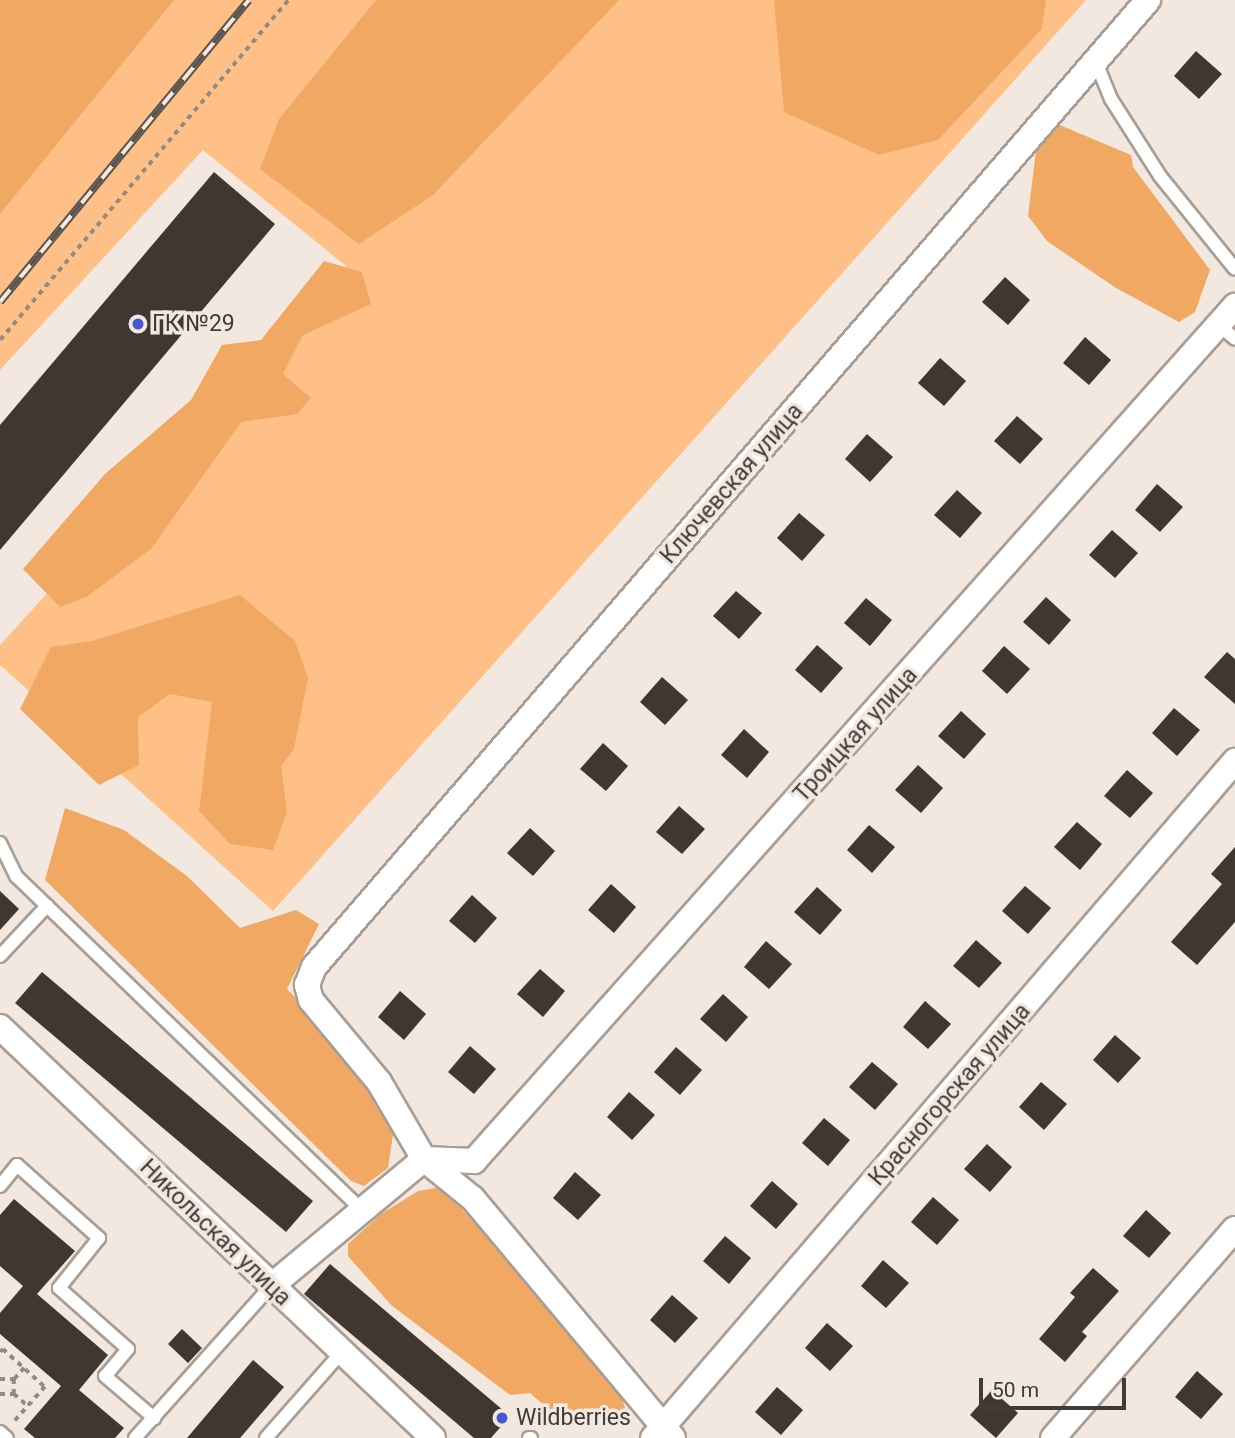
<!DOCTYPE html>
<meta charset="utf-8">
<style>
body{margin:0}
#map{position:relative;width:1235px;height:1438px;overflow:hidden;background:#f2e8df;font-family:Roboto,sans-serif}
div>[style]{position:absolute}
[style*='--x']{left:calc(var(--x)*1px);top:calc(var(--y)*1px);width:calc(var(--w)*1px);rotate:calc(var(--a)*1deg)}
.green>*{inset:0;background:#ffc087}
.forest>*{inset:0;background:#f1a863}
.building>*{inset:0;background:#403730}
.path>*{height:3.5px;margin-top:-1.75px;transform-origin:0;background:repeating-linear-gradient(90deg,#918b84 0 5px,transparent 0 10px)}
.roads{filter:drop-shadow(2px 0 #a89e95) drop-shadow(-2px 0 #a89e95) drop-shadow(0 2px #a89e95) drop-shadow(0 -2px #a89e95)}
.service>*{height:12px;margin:-6px;padding:0 6px;transform-origin:6px;border-radius:6px;background:#fff}
.minor>*{height:24px;margin:-12px;padding:0 12px;transform-origin:12px;border-radius:12px;background:#fff}
.rail>*{height:8px;margin-top:-4px;transform-origin:0;background:repeating-linear-gradient(90deg,#f2e8df 0 16px,#595550 0 32px);box-sizing:border-box;border-block:2px solid #595550}
.dots>*{width:19px;height:19px;translate:-50% -50%;box-sizing:border-box;border:4px solid #f2e8df;border-radius:50%}
span{translate:-50% -50%;white-space:nowrap;text-align:center;line-height:1.15;-webkit-text-stroke:7px #f2e8df;paint-order:stroke}
.poi-label{font-size:23px;color:#3f3b37}
.left{translate:0 -50%;text-align:left}
.street-label{font-size:23px;color:#3f3b37}
.scale{position:absolute;left:979px;top:1378px;width:147px;height:32px;box-sizing:border-box;border:4px solid #3f3b37;border-top:0;padding-left:9px;font-size:21px;line-height:24px;white-space:nowrap;color:#3f3b37;-webkit-text-stroke:5px #f2e8df;paint-order:stroke}
</style>
<div id="map">
<div class="green">
<i style="clip-path:polygon(0 0,1086px 0,273px 911px,0 665px,0 645px,346px 266px,203px 150px,0 370px)"></i>
</div>
<div class="forest">
<i style="clip-path:polygon(0 0,174px 0,0 214px)"></i>
<i style="clip-path:polygon(376px 0,619px 0,433px 195px,359px 244px,260px 169px,279px 119px)"></i>
<i style="clip-path:polygon(774px 0,1046px 0,1042px 29px,938px 140px,879px 155px,784px 112px)"></i>
<i style="clip-path:polygon(1055px 123px,1131px 155px,1133px 167px,1210px 270px,1195px 312px,1179px 322px,1116px 288px,1047px 241px,1028px 216px,1036px 150px)"></i>
<i style="clip-path:polygon(324px 261px,362px 272px,371px 304px,303px 335px,283px 374px,311px 398px,297px 414px,241px 422px,152px 548px,88px 596px,60px 607px,23px 569px,105px 474px,191px 400px,222px 345px,261px 340px)"></i>
<i style="clip-path:polygon(240px 595px,295px 641px,308px 678px,294px 749px,281px 766px,287px 812px,273px 850px,230px 844px,199px 811px,212px 702px,170px 694px,138px 717px,139px 765px,99px 785px,20px 709px,51px 647px,92px 641px)"></i>
<i style="clip-path:polygon(65px 808px,124px 830px,187px 876px,240px 928px,296px 910px,319px 924px,287px 989px,339px 1043px,394px 1128px,388px 1168px,364px 1186px,351px 1181px,45px 880px)"></i>
<i style="clip-path:polygon(442px 1187px,618px 1383px,625px 1408px,591px 1425px,555px 1415px,530px 1393px,510px 1395px,391px 1305px,348px 1256px,348px 1244px,381px 1214px,418px 1191px)"></i>
</div>
<div class="building">
<i style="clip-path:polygon(1196px 51px,1222px 74px,1199px 99px,1174px 76px)"></i>
<i style="clip-path:polygon(214px 172px,275px 224px,0 550px,0 425px)"></i>
<i style="clip-path:polygon(1005px 277px,1030px 300px,1008px 325px,982px 302px)"></i>
<i style="clip-path:polygon(1085px 337px,1111px 360px,1089px 385px,1063px 363px)"></i>
<i style="clip-path:polygon(940px 358px,966px 381px,944px 406px,918px 383px)"></i>
<i style="clip-path:polygon(1017px 416px,1043px 439px,1020px 464px,994px 441px)"></i>
<i style="clip-path:polygon(867px 434px,893px 457px,870px 482px,845px 459px)"></i>
<i style="clip-path:polygon(1157px 484px,1183px 507px,1160px 532px,1135px 510px)"></i>
<i style="clip-path:polygon(957px 490px,982px 513px,960px 538px,934px 515px)"></i>
<i style="clip-path:polygon(799px 513px,825px 535px,802px 561px,777px 538px)"></i>
<i style="clip-path:polygon(1112px 530px,1138px 553px,1115px 578px,1089px 555px)"></i>
<i style="clip-path:polygon(736px 591px,762px 613px,739px 639px,713px 616px)"></i>
<i style="clip-path:polygon(1046px 597px,1071px 620px,1049px 645px,1023px 622px)"></i>
<i style="clip-path:polygon(866px 598px,892px 620px,870px 646px,844px 623px)"></i>
<i style="clip-path:polygon(817px 645px,843px 668px,821px 693px,795px 670px)"></i>
<i style="clip-path:polygon(1004px 646px,1030px 669px,1007px 694px,982px 671px)"></i>
<i style="clip-path:polygon(1227px 652px,1235px 659px,1235px 704px,1204px 677px)"></i>
<i style="clip-path:polygon(662px 677px,688px 700px,665px 725px,640px 702px)"></i>
<i style="clip-path:polygon(1174px 708px,1200px 730px,1177px 756px,1152px 733px)"></i>
<i style="clip-path:polygon(961px 711px,986px 734px,964px 759px,938px 736px)"></i>
<i style="clip-path:polygon(744px 729px,769px 752px,747px 778px,721px 755px)"></i>
<i style="clip-path:polygon(603px 743px,628px 766px,606px 791px,580px 769px)"></i>
<i style="clip-path:polygon(918px 765px,943px 788px,921px 813px,895px 790px)"></i>
<i style="clip-path:polygon(1127px 770px,1153px 793px,1130px 818px,1104px 796px)"></i>
<i style="clip-path:polygon(679px 806px,705px 829px,682px 854px,656px 832px)"></i>
<i style="clip-path:polygon(1077px 822px,1102px 844px,1080px 870px,1054px 847px)"></i>
<i style="clip-path:polygon(869px 825px,895px 847px,872px 873px,847px 850px)"></i>
<i style="clip-path:polygon(530px 828px,555px 851px,533px 876px,507px 853px)"></i>
<i style="clip-path:polygon(1235px 847px,1235px 922px,1197px 965px,1171px 942px,1222px 884px,1211px 874px)"></i>
<i style="clip-path:polygon(611px 884px,636px 907px,614px 933px,588px 910px)"></i>
<i style="clip-path:polygon(1025px 886px,1051px 908px,1028px 934px,1002px 911px)"></i>
<i style="clip-path:polygon(817px 887px,842px 910px,820px 935px,794px 912px)"></i>
<i style="clip-path:polygon(0 891px,19px 909px,0 930px)"></i>
<i style="clip-path:polygon(472px 895px,497px 918px,475px 943px,449px 921px)"></i>
<i style="clip-path:polygon(976px 940px,1002px 963px,979px 988px,953px 966px)"></i>
<i style="clip-path:polygon(766px 941px,792px 964px,769px 989px,744px 967px)"></i>
<i style="clip-path:polygon(540px 969px,565px 991px,543px 1017px,517px 994px)"></i>
<i style="clip-path:polygon(42px 972px,313px 1201px,286px 1232px,15px 1003px)"></i>
<i style="clip-path:polygon(400px 991px,426px 1014px,404px 1040px,378px 1017px)"></i>
<i style="clip-path:polygon(723px 994px,748px 1017px,726px 1042px,700px 1019px)"></i>
<i style="clip-path:polygon(925px 1001px,951px 1024px,928px 1049px,903px 1027px)"></i>
<i style="clip-path:polygon(1115px 1035px,1141px 1058px,1118px 1083px,1093px 1060px)"></i>
<i style="clip-path:polygon(470px 1046px,496px 1069px,474px 1094px,448px 1072px)"></i>
<i style="clip-path:polygon(676px 1047px,702px 1070px,680px 1095px,654px 1072px)"></i>
<i style="clip-path:polygon(872px 1062px,898px 1084px,875px 1110px,849px 1087px)"></i>
<i style="clip-path:polygon(1041px 1082px,1067px 1104px,1044px 1130px,1019px 1107px)"></i>
<i style="clip-path:polygon(629px 1092px,655px 1115px,632px 1140px,607px 1117px)"></i>
<i style="clip-path:polygon(824px 1118px,850px 1140px,828px 1166px,802px 1143px)"></i>
<i style="clip-path:polygon(987px 1144px,1012px 1167px,990px 1192px,964px 1169px)"></i>
<i style="clip-path:polygon(575px 1172px,601px 1195px,578px 1220px,553px 1198px)"></i>
<i style="clip-path:polygon(772px 1181px,798px 1204px,776px 1229px,750px 1206px)"></i>
<i style="clip-path:polygon(933px 1197px,959px 1220px,937px 1245px,911px 1222px)"></i>
<i style="clip-path:polygon(14px 1199px,75px 1251px,37px 1294px,108px 1355px,79px 1390px,124px 1428px,115px 1438px,35px 1438px,24px 1429px,61px 1386px,0 1334px,0 1313px,23px 1286px,0 1266px,0 1215px)"></i>
<i style="clip-path:polygon(1146px 1210px,1171px 1233px,1149px 1258px,1123px 1236px)"></i>
<i style="clip-path:polygon(725px 1236px,751px 1258px,729px 1284px,703px 1261px)"></i>
<i style="clip-path:polygon(883px 1260px,909px 1283px,886px 1308px,861px 1286px)"></i>
<i style="clip-path:polygon(330px 1264px,510px 1416px,491px 1438px,474px 1438px,304px 1294px)"></i>
<i style="clip-path:polygon(1093px 1268px,1119px 1291px,1082px 1332px,1087px 1336px,1065px 1362px,1039px 1339px,1075px 1297px,1070px 1293px)"></i>
<i style="clip-path:polygon(672px 1295px,698px 1318px,675px 1343px,650px 1320px)"></i>
<i style="clip-path:polygon(827px 1323px,853px 1346px,830px 1371px,805px 1348px)"></i>
<i style="clip-path:polygon(182px 1329px,202px 1348px,188px 1363px,168px 1344px)"></i>
<i style="clip-path:polygon(253px 1360px,284px 1387px,240px 1438px,187px 1438px)"></i>
<i style="clip-path:polygon(1197px 1371px,1223px 1394px,1201px 1419px,1175px 1397px)"></i>
<i style="clip-path:polygon(777px 1387px,803px 1410px,781px 1435px,755px 1412px)"></i>
<i style="clip-path:polygon(992px 1390px,1018px 1413px,996px 1438px,970px 1415px)"></i>
</div>
<div class="path">
<i style="--x:0;--y:340;--w:446;--a:-49.7"></i>
<i style="--x:0;--y:1352;--w:4;--a:-45"></i>
<i style="--x:3;--y:1349;--w:57;--a:42.1"></i>
<i style="--x:45;--y:1387;--w:48;--a:131.6"></i>
<i style="--x:0;--y:1379;--w:14;--a:0"></i>
<i style="--x:14;--y:1379;--w:15;--a:90"></i>
<i style="--x:14;--y:1379;--w:15;--a:-48"></i>
<i style="--x:0;--y:1394;--w:14;--a:0"></i>
<i style="--x:14;--y:1394;--w:18;--a:41"></i>
</div>
<div class="roads">
<div class="service">
<i style="--x:1096;--y:62;--w:40;--a:68"></i>
<i style="--x:1111;--y:99;--w:91;--a:57.5"></i>
<i style="--x:1160;--y:176;--w:119;--a:51.1"></i>
<i style="--x:1219;--y:325;--w:21;--a:41"></i>
<i style="--x:0;--y:843;--w:37;--a:64"></i>
<i style="--x:16;--y:876;--w:478;--a:44"></i>
<i style="--x:0;--y:956;--w:69;--a:-46.8"></i>
<i style="--x:0;--y:1186;--w:27;--a:-51"></i>
<i style="--x:17;--y:1165;--w:110;--a:41.7"></i>
<i style="--x:99;--y:1238;--w:64;--a:128.7"></i>
<i style="--x:59;--y:1288;--w:92;--a:41.5"></i>
<i style="--x:128;--y:1349;--w:35;--a:130"></i>
<i style="--x:105;--y:1376;--w:65;--a:40.6"></i>
<i style="--x:0;--y:1432;--w:9;--a:41"></i>
<i style="--x:135;--y:1438;--w:203;--a:-48.2"></i>
<i style="--x:266;--y:1438;--w:113;--a:-48.6"></i>
<i style="--x:529;--y:1438;--w:2;--a:0"></i>
</div>
<div class="minor">
<i style="--x:0;--y:1027;--w:597;--a:43.51"></i>
<i style="--x:270;--y:1287;--w:200;--a:-39.7"></i>
<i style="--x:424;--y:1159;--w:50;--a:2.3"></i>
<i style="--x:474;--y:1161;--w:1145;--a:-48.33"></i>
<i style="--x:653;--y:1438;--w:893;--a:-49.32"></i>
<i style="--x:673;--y:1438;--w:313;--a:-129.9"></i>
<i style="--x:472;--y:1198;--w:62;--a:-140.9"></i>
<i style="--x:424;--y:1159;--w:89;--a:-120.3"></i>
<i style="--x:379;--y:1082;--w:107;--a:-129.7"></i>
<i style="--x:311;--y:1000;--w:16;--a:-105"></i>
<i style="--x:307;--y:985;--w:19;--a:-69"></i>
<i style="--x:314;--y:967;--w:1277;--a:-49.22"></i>
<i style="--x:1053;--y:1438;--w:277;--a:-49"></i>
</div>
</div>
<div class="rail">
<i style="--x:0;--y:302;--w:391;--a:-50.5"></i>
</div>
<div class="dots">
<i style="left:138px;top:324px;background:#4a58cd"></i>
<i style="left:502px;top:1418px;background:#4a58cd"></i>
</div>
<div class="poi-label">
<span class="left" style="left:152px;top:324px">ГК №29</span>
<span class="left" style="left:516px;top:1418px">Wildberries</span>
</div>
<div class="street-label">
<span style="left:732px;top:484px;rotate:-49deg">Ключевская улица</span>
<span style="left:856px;top:735px;rotate:-48deg">Троицкая улица</span>
<span style="left:950px;top:1095px;rotate:-49deg">Красногорская улица</span>
<span style="left:215px;top:1233px;rotate:44deg">Никольская улица</span>
</div>
<div class="scale">50 m</div>
</div>
